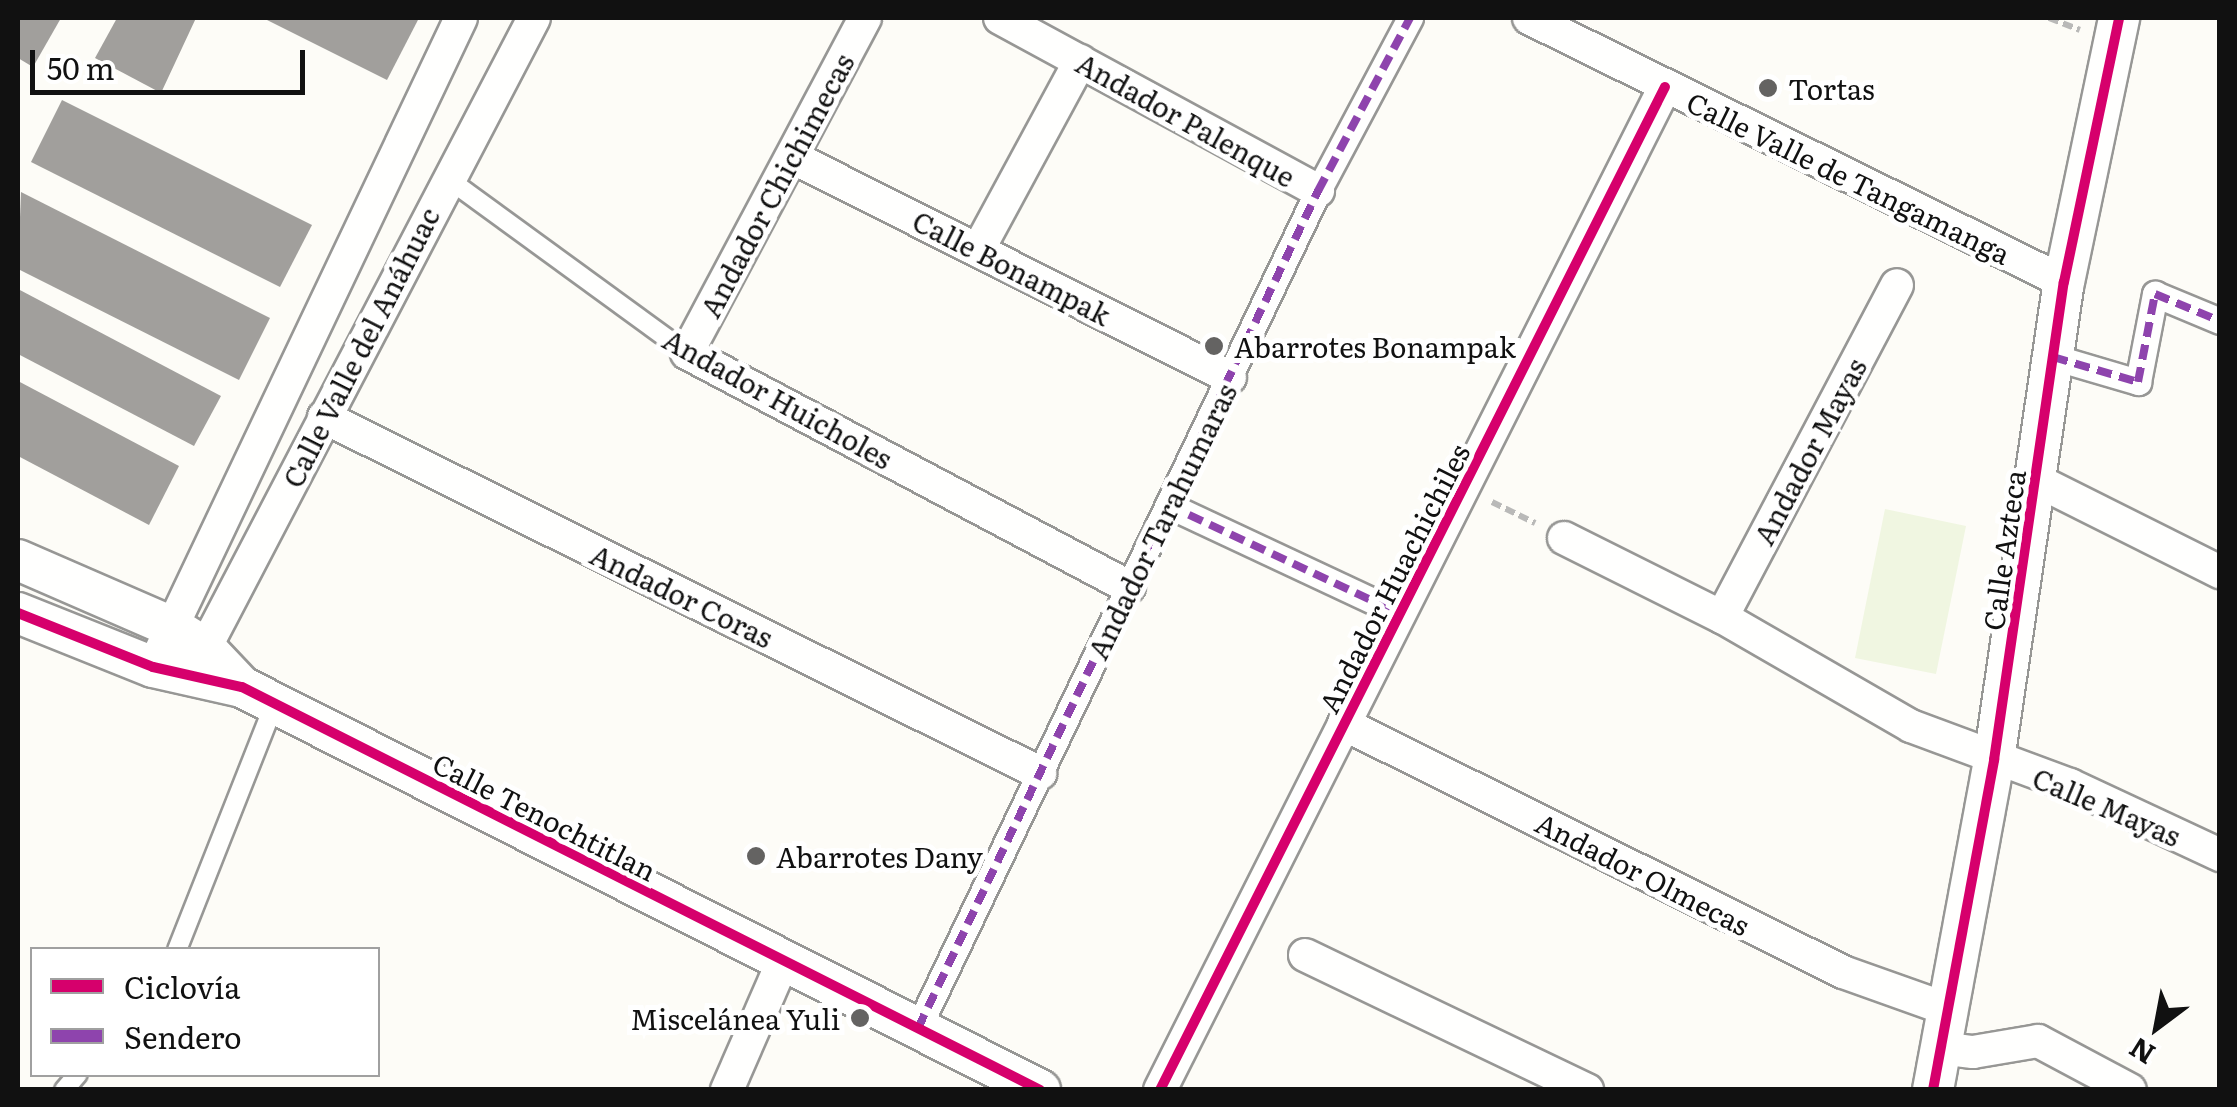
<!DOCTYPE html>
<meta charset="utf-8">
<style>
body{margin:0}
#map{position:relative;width:2237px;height:1107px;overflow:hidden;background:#fdfcf7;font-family:Literata,serif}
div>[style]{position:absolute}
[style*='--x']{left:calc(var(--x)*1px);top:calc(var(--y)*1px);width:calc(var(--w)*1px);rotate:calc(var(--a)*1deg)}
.pitch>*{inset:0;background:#f0f6e1}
.building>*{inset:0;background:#a19f9c}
.path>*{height:6px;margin-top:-3px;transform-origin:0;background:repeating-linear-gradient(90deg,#b9b9b8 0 10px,transparent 0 15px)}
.roads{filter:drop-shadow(2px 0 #979795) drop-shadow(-2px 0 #979795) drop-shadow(0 2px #979795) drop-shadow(0 -2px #979795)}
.service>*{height:18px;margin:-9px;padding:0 9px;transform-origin:9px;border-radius:9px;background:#fffffe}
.pedestrian>*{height:25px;margin:-12.5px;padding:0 12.5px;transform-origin:12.5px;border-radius:12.5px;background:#fffffe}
.minor>*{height:32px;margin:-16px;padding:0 16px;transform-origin:16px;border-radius:16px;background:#fffffe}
.tertiary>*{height:40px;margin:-20px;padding:0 20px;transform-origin:20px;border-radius:20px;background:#fffffe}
.quiet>*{height:8px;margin-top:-4px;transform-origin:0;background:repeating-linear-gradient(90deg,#8e44ad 0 15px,transparent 0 23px)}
.cycleway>*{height:10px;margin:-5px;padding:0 5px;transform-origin:5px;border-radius:5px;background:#d6006c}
.dots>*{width:28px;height:28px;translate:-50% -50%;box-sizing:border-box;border:5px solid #fff;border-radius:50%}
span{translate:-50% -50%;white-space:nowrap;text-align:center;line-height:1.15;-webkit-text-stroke:10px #fff;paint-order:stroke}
.poi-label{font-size:28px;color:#111}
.left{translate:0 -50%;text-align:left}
.right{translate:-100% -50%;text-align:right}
.street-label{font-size:28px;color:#111}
.frame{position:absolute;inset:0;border:20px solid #111;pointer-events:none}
.legend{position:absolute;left:30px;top:947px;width:350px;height:130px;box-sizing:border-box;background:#fff;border:2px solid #a0a0a0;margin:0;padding:12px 18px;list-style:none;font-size:30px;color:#111}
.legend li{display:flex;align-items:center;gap:20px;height:50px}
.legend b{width:50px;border:2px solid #a0a0a0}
.north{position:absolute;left:2107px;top:977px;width:100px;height:100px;-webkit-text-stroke:8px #fff;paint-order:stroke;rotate:212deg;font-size:28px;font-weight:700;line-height:40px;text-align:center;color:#111}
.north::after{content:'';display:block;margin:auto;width:35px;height:45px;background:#111;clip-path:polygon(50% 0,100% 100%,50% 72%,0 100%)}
.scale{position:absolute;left:30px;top:50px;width:275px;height:45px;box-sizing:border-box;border:5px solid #111;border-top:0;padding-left:12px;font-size:30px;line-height:35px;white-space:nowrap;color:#111;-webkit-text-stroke:8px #fff;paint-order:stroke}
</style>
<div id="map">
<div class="pitch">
<i style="clip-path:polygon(1885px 509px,1966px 526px,1936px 674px,1855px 658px)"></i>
</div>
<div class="building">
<i style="clip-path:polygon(18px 18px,61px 18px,33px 67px,18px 58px)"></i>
<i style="clip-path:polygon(117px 18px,196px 18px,161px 93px,95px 58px)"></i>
<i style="clip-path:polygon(263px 18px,419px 18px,387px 80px)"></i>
<i style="clip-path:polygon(62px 100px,312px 225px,280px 287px,31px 162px)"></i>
<i style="clip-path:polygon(21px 192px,270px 318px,239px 380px,18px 269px)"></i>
<i style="clip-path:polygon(18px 289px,221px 396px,194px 446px,18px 354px)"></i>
<i style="clip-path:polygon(18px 381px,179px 466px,149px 525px,18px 456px)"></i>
</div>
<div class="path">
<i style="--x:2049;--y:18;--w:33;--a:21"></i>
<i style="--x:1492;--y:502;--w:48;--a:26"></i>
</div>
<div class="roads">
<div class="service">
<i style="--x:447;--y:178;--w:297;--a:36.1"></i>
<i style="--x:177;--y:950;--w:264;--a:-68.4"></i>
<i style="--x:64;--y:1090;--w:21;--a:-49"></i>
</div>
<div class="pedestrian">
<i style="--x:2053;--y:357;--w:89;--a:16.4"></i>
<i style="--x:2138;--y:382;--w:90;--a:-79.1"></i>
<i style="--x:2155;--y:294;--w:70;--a:22.6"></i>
<i style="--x:1168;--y:505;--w:255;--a:25.1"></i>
<i style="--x:918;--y:1028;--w:928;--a:-64.46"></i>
<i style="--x:1318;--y:191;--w:196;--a:-62"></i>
</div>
<div class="minor">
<i style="--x:865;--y:18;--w:379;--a:118"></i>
<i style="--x:687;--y:353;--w:500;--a:27.9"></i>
<i style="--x:1000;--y:18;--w:362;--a:28.5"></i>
<i style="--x:1529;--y:18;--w:597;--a:26.26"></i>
<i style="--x:794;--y:158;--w:488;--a:26.7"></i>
<i style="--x:978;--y:250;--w:215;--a:-61.6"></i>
<i style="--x:324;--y:417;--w:800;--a:26.44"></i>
<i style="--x:2036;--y:480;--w:206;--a:26.6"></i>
<i style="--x:1564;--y:538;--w:177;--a:26.6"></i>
<i style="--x:1722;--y:617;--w:218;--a:30"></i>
<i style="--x:1911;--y:726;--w:170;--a:20.4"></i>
<i style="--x:2070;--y:785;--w:166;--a:25"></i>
<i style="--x:1722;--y:617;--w:375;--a:-62.2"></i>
<i style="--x:153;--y:667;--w:718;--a:-64.61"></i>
<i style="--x:194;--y:669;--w:734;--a:-62.42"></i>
<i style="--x:1344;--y:724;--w:557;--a:26.43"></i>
<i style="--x:1843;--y:972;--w:110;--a:19.6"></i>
<i style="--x:1305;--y:955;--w:313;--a:25.6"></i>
<i style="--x:1940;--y:1048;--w:33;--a:7"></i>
<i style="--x:1973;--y:1052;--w:66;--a:-9.6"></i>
<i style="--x:2038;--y:1041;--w:104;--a:28"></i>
<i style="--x:727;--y:1090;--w:141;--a:-66.5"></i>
<i style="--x:1160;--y:1090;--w:1123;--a:-63.28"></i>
</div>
<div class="tertiary">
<i style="--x:18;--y:560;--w:168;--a:23.5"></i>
<i style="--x:172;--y:627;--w:39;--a:32"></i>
<i style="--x:205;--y:648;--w:54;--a:46.5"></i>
<i style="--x:18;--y:613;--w:145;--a:21.8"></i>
<i style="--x:153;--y:667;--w:91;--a:12.7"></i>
<i style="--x:242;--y:687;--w:894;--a:26.79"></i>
<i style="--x:1933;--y:1090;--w:336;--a:-79.5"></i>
<i style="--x:1994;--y:760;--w:483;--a:-81.7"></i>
<i style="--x:2064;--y:282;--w:270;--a:-78.2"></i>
</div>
</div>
<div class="quiet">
<i style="--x:2053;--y:357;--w:89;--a:16.4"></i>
<i style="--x:2138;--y:382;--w:90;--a:-79.1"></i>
<i style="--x:2155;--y:294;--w:70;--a:22.6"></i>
<i style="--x:1168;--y:505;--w:255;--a:25.1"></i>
<i style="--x:918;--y:1028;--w:928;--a:-64.46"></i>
<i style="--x:1318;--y:191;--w:196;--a:-62"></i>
</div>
<div class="cycleway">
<i style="--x:18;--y:613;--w:145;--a:21.8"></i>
<i style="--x:153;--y:667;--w:91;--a:12.7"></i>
<i style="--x:242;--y:687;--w:894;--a:26.79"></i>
<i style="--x:1160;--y:1090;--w:1123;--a:-63.28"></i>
<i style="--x:1933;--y:1090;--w:336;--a:-79.5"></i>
<i style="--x:1994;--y:760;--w:483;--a:-81.7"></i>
<i style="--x:2064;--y:282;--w:270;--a:-78.2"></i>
</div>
<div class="dots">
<i style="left:1768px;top:88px;background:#646362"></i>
<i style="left:1214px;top:346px;background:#646362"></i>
<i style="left:756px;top:856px;background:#646362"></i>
<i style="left:860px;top:1018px;background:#646362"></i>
</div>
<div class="poi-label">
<span class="left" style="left:1788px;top:88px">Tortas</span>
<span class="left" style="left:1234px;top:346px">Abarrotes Bonampak</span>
<span class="left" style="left:776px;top:856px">Abarrotes Dany</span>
<span class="right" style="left:840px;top:1018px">Miscelánea Yuli</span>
</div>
<div class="street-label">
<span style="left:1186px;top:119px;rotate:29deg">Andador Palenque</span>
<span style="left:1849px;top:177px;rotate:26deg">Calle Valle de Tangamanga</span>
<span style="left:776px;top:185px;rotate:-62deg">Andador Chichimecas</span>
<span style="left:1012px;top:267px;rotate:27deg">Calle Bonampak</span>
<span style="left:360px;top:347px;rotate:-63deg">Calle Valle del Anáhuac</span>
<span style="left:778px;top:398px;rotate:29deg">Andador Huicholes</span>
<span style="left:1809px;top:451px;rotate:-62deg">Andador Mayas</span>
<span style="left:1161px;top:521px;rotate:-64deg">Andador Tarahumaras</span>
<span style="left:2003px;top:550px;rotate:-82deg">Calle Azteca</span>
<span style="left:1393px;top:578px;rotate:-63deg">Andador Huachichiles</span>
<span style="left:682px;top:595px;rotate:26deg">Andador Coras</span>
<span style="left:2107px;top:806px;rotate:23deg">Calle Mayas</span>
<span style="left:545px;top:816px;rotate:27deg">Calle Tenochtitlan</span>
<span style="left:1643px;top:873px;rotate:27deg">Andador Olmecas</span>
</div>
<div class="frame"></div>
<ul class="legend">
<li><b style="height:12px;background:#d6006c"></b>Ciclovía</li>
<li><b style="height:12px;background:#8e44ad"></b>Sendero</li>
</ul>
<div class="north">N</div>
<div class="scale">50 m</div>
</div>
